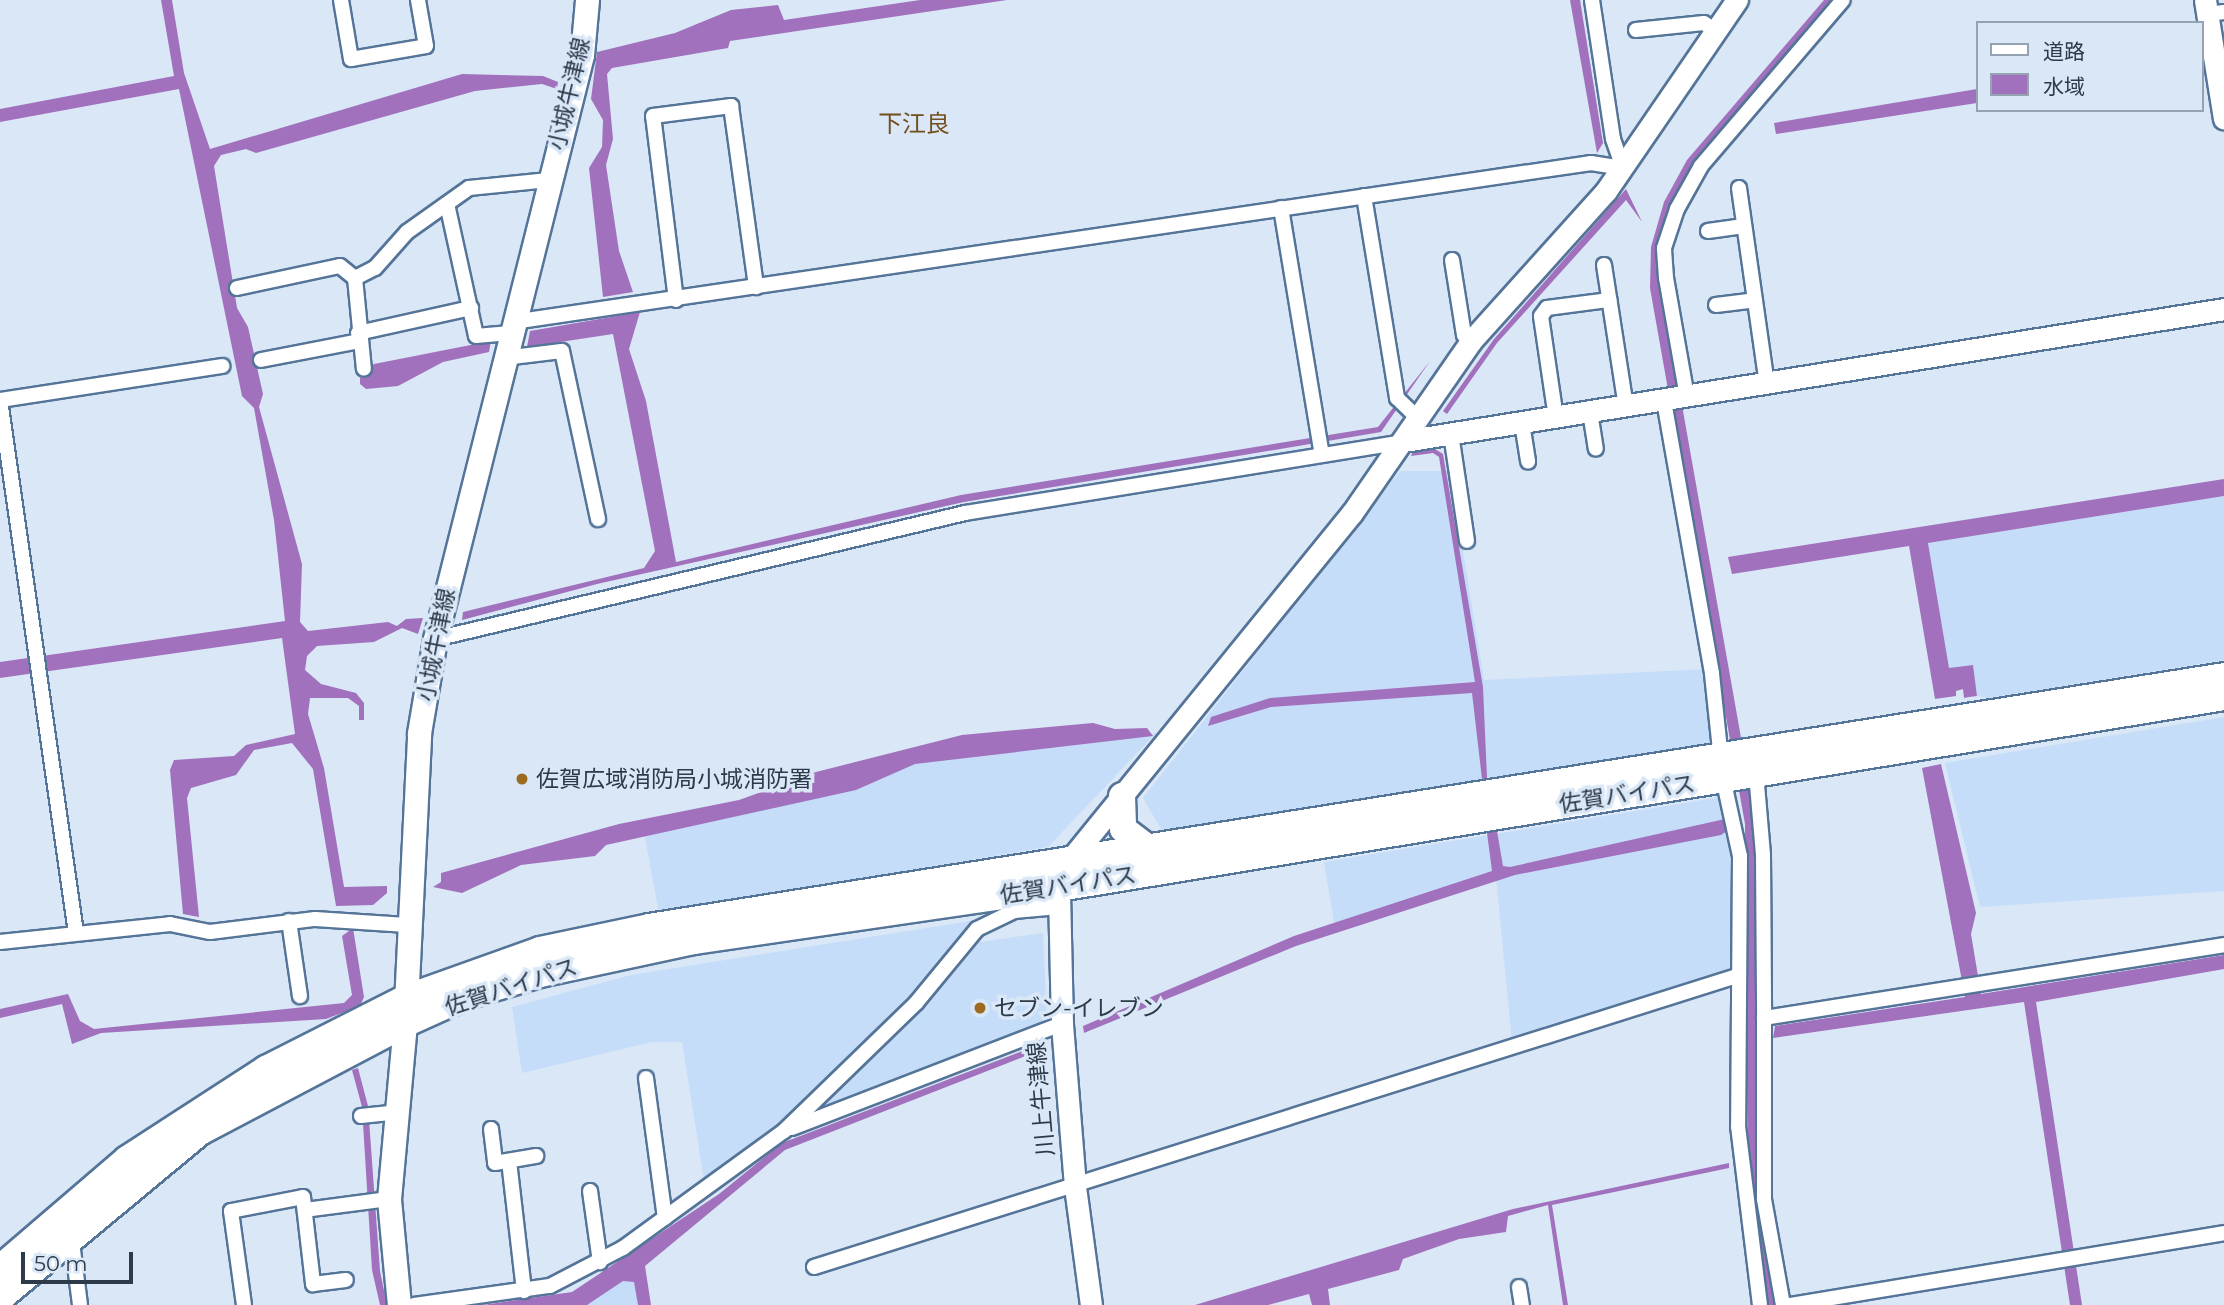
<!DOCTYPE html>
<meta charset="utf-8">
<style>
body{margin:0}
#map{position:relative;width:2224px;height:1305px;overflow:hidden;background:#d9e7f7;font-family:Montserrat,"Noto Sans JP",sans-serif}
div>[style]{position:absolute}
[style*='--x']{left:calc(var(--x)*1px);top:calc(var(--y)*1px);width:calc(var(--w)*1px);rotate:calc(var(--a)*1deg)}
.built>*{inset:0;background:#c5ddf9}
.water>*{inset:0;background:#a171bd}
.roads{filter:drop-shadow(2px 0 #547498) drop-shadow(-2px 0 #547498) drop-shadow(0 2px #547498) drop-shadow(0 -2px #547498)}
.street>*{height:14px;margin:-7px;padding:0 7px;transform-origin:7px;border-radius:7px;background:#fff}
.secondary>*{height:21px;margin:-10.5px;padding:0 10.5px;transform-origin:10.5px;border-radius:10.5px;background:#fff}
.primary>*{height:23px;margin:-11.5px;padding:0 11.5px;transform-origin:11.5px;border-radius:11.5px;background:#fff}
.highway>*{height:26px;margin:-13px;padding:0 13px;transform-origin:13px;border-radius:13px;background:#fff}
.dots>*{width:19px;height:19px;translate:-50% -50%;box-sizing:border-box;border:4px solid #d9e7f7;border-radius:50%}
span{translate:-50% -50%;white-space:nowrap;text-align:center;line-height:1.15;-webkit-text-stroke:7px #d9e7f7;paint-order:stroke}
.street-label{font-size:23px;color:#2c3a4a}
.poi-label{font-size:23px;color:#2c3a4a}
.left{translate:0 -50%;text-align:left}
.neighbourhood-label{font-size:24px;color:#724f1d}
.legend{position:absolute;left:1976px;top:21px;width:228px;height:91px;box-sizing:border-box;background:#d9e7f7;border:2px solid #94a2b2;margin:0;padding:9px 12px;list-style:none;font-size:21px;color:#2c3a4a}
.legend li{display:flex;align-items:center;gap:14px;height:35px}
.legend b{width:35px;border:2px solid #94a2b2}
.scale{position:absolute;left:21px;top:1252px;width:112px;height:32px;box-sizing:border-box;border:4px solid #2c3a4a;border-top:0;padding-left:9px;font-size:21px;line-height:24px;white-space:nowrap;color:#2c3a4a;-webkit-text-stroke:5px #d9e7f7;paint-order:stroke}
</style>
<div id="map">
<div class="built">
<i style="clip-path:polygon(1400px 471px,1450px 471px,1484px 680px,1708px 669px,1714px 743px,1162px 831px,1143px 798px)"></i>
<i style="clip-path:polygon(2224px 496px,2224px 660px,1988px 698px,1977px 696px,1973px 665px,1949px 669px,1928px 543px)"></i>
<i style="clip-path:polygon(2224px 717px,2224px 891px,1980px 907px,1945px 763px)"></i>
<i style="clip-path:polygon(1156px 733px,1048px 847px,659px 913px,644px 832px,910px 760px)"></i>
<i style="clip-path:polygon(1721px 797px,1734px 854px,1730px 972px,1512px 1042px,1496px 877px,1335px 928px,1324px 862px)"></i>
<i style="clip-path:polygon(970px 921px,980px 942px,1043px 933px,1047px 1025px,786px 1121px,704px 1180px,682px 1042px,652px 1042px,522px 1073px,512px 1007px,631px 975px)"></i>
<i style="clip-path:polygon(634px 1269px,643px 1305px,582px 1305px)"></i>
</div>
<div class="water">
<i style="clip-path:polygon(161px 0,172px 0,184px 73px,210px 149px,462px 74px,543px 76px,558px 82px,557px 89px,542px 84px,475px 91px,256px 153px,246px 149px,221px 155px,214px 166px,237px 308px,248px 327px,263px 394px,259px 407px,302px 564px,300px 622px,308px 631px,388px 622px,397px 626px,406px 619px,423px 618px,418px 634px,402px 628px,374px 642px,317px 646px,307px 656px,305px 670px,321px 684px,356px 693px,364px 703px,364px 720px,359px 720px,359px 706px,348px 698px,310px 698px,308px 714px,324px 768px,344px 887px,387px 886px,387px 893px,373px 905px,336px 906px,313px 769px,292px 743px,254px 750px,236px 775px,191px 788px,187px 798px,199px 917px,183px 914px,170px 770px,174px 760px,234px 756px,246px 745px,295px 734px,282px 638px,0 678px,0 662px,285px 621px,274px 520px,254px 408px,242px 396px,179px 89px,0 122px,0 109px,174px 76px)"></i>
<i style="clip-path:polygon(920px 0,1007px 0,730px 41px,728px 48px,612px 68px,607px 74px,613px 139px,606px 165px,619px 251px,633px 292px,603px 297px,589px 168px,602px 147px,603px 120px,591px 99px,597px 52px,675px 33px,731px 10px,778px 5px,784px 20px)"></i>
<i style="clip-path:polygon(1570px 0,1580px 0,1603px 143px,1597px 153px)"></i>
<i style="clip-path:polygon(1824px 0,1836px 0,1672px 208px,1661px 287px,1756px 822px,1755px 1183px,1774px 1305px,1767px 1305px,1748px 1183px,1745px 824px,1650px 288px,1651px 247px,1664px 202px,1687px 160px)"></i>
<i style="clip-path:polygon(1977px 89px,1977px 103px,1776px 134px,1774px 123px)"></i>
<i style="clip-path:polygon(1626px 189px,1642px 222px,1626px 200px,1497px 343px,1447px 414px,1443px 411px,1494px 339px)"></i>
<i style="clip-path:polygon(640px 312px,629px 349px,646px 401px,676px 562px,961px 495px,1378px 427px,1430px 361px,1381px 432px,964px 502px,597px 584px,462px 620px,463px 612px,644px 568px,655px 551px,613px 334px,527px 347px,530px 331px)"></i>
<i style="clip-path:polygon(491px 341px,489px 352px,443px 362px,398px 386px,366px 389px,360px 384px,360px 378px,374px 364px)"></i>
<i style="clip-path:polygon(1435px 449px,1443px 454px,1483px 687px,1487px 778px,1482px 779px,1472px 693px,1271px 707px,1208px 726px,1211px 717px,1270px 698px,1475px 682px,1439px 457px,1433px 453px,1411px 456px,1413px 451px)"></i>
<i style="clip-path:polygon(2224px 479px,2224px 496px,1928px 543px,1949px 668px,1973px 665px,1977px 696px,1969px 697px,1964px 698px,1963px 689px,1956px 691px,1956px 696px,1935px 699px,1909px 546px,1732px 574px,1728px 557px)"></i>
<i style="clip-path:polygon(1093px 723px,1115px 729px,1147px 728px,1153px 736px,915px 764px,856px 790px,606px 845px,595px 856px,521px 865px,462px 893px,433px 887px,441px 882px,441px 873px,619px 824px,739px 800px,816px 772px,962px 735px)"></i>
<i style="clip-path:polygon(1941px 764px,1976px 913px,1971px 934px,1981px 994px,2224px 955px,2224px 969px,2036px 1002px,2082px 1305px,2070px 1305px,2024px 1002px,1773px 1038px,1775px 1026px,1965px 997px,1922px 768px)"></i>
<i style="clip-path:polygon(1725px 819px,1727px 831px,1721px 835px,1515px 875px,1296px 946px,1084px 1033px,1083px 1026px,1294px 936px,1492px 871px,1487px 833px,1497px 831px,1503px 866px,1510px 867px)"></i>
<i style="clip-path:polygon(353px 928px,364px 997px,360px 1006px,326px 1019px,101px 1033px,72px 1044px,62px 1004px,0 1018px,0 1009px,68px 994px,80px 1021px,94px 1029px,344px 1003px,352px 995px,342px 936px)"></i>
<i style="clip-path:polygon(1046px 1042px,1046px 1048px,785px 1150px,645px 1266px,651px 1305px,638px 1305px,634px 1282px,623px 1281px,587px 1305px,483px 1305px,572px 1292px,719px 1194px,782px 1143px)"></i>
<i style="clip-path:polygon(358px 1068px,368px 1106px,380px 1271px,387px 1305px,380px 1305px,372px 1270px,362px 1107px,352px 1070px)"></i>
<i style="clip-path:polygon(1729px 1163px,1729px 1168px,1552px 1205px,1568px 1305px,1563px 1305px,1548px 1205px,1508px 1216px,1506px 1232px,1459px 1239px,1403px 1259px,1399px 1270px,1328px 1289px,1330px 1305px,1312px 1305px,1309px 1294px,1268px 1305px,1195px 1305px,1513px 1209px)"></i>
</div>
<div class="roads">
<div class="street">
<i style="--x:341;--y:0;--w:60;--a:80.4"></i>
<i style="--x:351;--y:59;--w:76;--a:-9.8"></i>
<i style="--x:426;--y:46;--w:47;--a:-99.9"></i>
<i style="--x:2208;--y:14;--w:16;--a:-7"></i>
<i style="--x:1636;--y:30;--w:68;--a:-5.9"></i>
<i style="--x:1704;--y:23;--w:14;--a:34"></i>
<i style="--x:1739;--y:188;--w:198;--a:81.9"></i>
<i style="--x:1364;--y:196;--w:205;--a:80.7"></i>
<i style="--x:1397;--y:398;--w:30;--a:44"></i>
<i style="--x:447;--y:204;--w:135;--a:77.6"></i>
<i style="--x:476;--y:336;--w:34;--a:-5"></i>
<i style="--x:1281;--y:208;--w:250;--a:80.6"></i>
<i style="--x:1708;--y:231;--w:36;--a:-8"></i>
<i style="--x:1452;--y:260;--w:76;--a:80.9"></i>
<i style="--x:1464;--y:335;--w:9;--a:41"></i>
<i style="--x:1604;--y:265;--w:144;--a:81.2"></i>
<i style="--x:355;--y:278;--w:91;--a:84.4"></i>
<i style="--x:237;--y:288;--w:105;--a:-12.1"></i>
<i style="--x:340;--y:266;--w:19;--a:39"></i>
<i style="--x:355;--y:278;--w:22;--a:-27"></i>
<i style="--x:375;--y:268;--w:48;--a:-48.4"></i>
<i style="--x:407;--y:232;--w:76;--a:-35.4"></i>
<i style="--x:469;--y:188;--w:80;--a:-5.7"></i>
<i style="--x:676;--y:300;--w:185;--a:-97.1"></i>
<i style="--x:653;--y:116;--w:79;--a:-7.3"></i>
<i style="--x:731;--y:106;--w:183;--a:82.1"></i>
<i style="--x:1716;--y:305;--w:39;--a:-7"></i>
<i style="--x:513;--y:322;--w:1090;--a:-8.39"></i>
<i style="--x:1591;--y:163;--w:32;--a:9"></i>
<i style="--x:1623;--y:168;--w:31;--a:-109"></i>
<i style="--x:1613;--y:139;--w:141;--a:-98.6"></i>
<i style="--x:358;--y:333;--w:116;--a:-12.5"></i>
<i style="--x:504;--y:358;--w:58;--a:-6.9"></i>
<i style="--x:562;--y:351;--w:172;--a:77.9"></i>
<i style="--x:261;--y:360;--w:101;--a:-10.9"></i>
<i style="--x:1687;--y:397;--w:121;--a:-100"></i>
<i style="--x:1666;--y:278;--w:30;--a:-94"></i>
<i style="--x:1664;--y:248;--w:41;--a:-71.6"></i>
<i style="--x:1677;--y:209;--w:49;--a:-60.8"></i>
<i style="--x:1701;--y:166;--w:218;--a:-49.5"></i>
<i style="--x:0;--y:400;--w:538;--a:81.88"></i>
<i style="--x:0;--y:400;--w:225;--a:-8.7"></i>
<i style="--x:1664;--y:401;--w:277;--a:80"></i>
<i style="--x:1712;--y:674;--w:105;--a:84"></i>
<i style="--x:1723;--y:778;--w:80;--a:77.7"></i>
<i style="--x:1740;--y:856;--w:270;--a:90.4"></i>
<i style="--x:1738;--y:1126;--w:180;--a:83"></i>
<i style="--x:1590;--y:412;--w:37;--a:81"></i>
<i style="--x:1556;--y:418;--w:103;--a:-98.4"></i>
<i style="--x:1541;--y:316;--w:10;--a:-53"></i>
<i style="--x:1547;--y:308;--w:63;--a:-7.4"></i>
<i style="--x:1522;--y:423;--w:39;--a:81"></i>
<i style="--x:1451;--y:434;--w:108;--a:81.5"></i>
<i style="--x:435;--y:639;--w:545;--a:-13.37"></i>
<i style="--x:965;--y:513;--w:444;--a:-9.2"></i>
<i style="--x:1756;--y:773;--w:82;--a:85.1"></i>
<i style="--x:1763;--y:855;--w:163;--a:89.6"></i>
<i style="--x:289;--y:921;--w:76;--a:81.7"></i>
<i style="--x:0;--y:942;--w:171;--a:-6"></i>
<i style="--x:170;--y:924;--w:41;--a:11.3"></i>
<i style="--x:210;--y:932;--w:106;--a:-7.1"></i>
<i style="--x:315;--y:919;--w:92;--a:3.7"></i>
<i style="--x:646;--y:1078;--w:141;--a:82.3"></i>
<i style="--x:361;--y:1116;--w:36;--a:-6"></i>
<i style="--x:792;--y:1128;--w:289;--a:-21.1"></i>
<i style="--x:491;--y:1129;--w:34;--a:83"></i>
<i style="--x:495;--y:1163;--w:42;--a:-9.7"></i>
<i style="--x:509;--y:1161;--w:131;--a:83.4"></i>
<i style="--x:590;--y:1191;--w:72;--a:82"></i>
<i style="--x:305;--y:1210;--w:85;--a:-7.5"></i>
<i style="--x:66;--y:1240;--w:12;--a:55"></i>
<i style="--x:73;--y:1250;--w:55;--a:82.7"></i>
<i style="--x:814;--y:1267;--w:968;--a:-17.5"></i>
<i style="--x:1519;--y:1287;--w:18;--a:81"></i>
<i style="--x:244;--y:1305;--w:95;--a:-97.9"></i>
<i style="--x:231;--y:1211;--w:73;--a:-11"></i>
<i style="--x:303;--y:1197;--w:88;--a:83.4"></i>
<i style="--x:313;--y:1284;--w:33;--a:-7"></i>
<i style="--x:414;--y:1305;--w:137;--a:-8"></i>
<i style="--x:550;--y:1286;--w:82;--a:-27.5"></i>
<i style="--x:623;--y:1248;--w:199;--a:-36"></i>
<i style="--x:784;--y:1131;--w:184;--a:-44.1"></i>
<i style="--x:916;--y:1003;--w:96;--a:-50.5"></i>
<i style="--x:977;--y:929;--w:41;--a:-25.9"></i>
<i style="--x:1014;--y:911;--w:45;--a:-5.1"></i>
<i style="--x:1783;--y:1305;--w:108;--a:-100.2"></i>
<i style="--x:1764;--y:1199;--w:181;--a:-90"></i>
<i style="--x:1764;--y:1018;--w:466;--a:-9"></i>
<i style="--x:1790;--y:1305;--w:440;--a:-9.4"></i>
</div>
<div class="secondary">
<i style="--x:2205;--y:0;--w:120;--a:80.9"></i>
<i style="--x:1404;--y:441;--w:831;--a:-9.14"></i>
<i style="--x:1091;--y:1305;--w:120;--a:-97.7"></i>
<i style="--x:1075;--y:1186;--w:163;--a:-94.6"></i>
<i style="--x:1062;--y:1024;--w:136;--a:-91.3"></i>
<i style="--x:1059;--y:888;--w:29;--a:-70"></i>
<i style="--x:1069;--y:861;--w:449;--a:-50.9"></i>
<i style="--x:1352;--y:513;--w:209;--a:-55.3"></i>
<i style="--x:1471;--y:341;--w:202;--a:-48"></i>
<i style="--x:1606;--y:191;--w:232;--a:-55.6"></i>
</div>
<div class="primary">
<i style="--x:399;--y:1305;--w:106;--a:-95.4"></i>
<i style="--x:389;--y:1199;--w:176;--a:-84.8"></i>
<i style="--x:405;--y:1024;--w:291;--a:-87.2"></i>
<i style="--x:419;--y:733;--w:95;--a:-80.3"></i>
<i style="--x:435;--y:639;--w:602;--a:-75.87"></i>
<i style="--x:582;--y:55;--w:55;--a:-84.8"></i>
</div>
<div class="highway">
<i style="--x:1122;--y:796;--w:33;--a:88"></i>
<i style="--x:1123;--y:829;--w:31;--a:37"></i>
<i style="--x:0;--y:1268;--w:167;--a:-40.6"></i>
<i style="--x:127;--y:1159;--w:166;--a:-32.9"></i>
<i style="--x:266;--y:1069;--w:157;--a:-26.9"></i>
<i style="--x:406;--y:998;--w:142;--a:-19.7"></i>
<i style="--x:540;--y:950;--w:111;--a:-11.9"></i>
<i style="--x:649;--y:927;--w:1595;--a:-9.05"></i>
<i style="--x:0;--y:1298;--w:260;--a:-39.7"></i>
<i style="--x:200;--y:1132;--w:232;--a:-27.8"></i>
<i style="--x:405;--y:1024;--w:68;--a:-24.3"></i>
<i style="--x:467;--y:996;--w:76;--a:-16.8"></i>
<i style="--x:540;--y:974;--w:157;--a:-12.1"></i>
<i style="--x:694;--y:941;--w:369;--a:-8.3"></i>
<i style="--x:1059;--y:888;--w:1181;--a:-9.31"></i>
</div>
</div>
<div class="dots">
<i style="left:522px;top:779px;background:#9d6b1f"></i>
<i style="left:980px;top:1008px;background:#9d6b1f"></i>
</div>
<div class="street-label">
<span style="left:569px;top:94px;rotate:-77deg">小城牛津線</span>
<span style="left:436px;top:645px;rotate:-79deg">小城牛津線</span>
<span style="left:1627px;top:794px;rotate:-9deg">佐賀バイパス</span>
<span style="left:1068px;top:885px;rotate:-9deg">佐賀バイパス</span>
<span style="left:511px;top:987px;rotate:-18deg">佐賀バイパス</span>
<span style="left:1041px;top:1099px;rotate:-95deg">川上牛津線</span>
</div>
<div class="poi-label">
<span class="left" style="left:536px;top:779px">佐賀広域消防局小城消防署</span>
<span class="left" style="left:994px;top:1008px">セブン-イレブン</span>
</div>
<div class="neighbourhood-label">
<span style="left:914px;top:124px">下江良</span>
</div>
<ul class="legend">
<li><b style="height:9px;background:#fff"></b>道路</li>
<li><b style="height:19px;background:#a171bd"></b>水域</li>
</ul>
<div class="scale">50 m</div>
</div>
